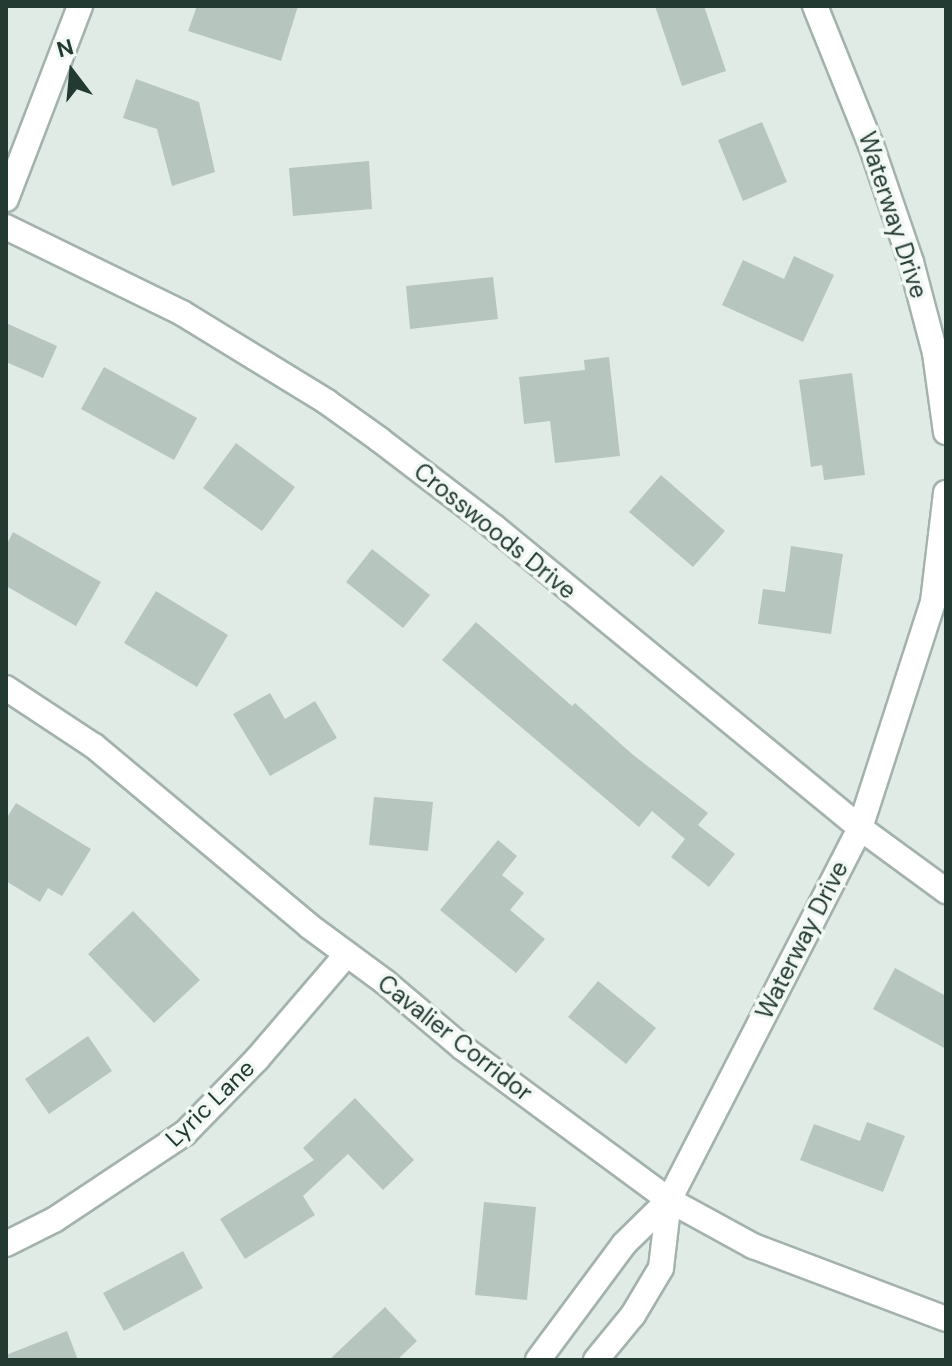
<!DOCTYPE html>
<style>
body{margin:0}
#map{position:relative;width:952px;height:1366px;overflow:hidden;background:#e1ebe6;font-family:"DM Sans",sans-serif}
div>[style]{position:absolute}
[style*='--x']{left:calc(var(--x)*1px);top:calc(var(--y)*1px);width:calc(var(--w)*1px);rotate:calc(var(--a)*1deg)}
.building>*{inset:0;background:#b7c5bf}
.roads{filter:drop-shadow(2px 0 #a4b2ad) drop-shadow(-2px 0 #a4b2ad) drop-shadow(0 2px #a4b2ad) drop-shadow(0 -2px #a4b2ad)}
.minor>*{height:24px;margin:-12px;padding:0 12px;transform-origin:12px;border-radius:12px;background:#fff}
span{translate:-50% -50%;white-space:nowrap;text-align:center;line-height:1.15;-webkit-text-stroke:7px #f2f8f4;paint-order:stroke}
.street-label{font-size:24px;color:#233a33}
.frame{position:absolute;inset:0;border:8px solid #233a33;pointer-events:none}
.north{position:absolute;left:32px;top:32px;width:80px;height:80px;-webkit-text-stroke:6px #f2f8f4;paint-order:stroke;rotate:344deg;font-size:22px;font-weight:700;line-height:32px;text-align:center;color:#233a33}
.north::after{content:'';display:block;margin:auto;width:28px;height:36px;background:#233a33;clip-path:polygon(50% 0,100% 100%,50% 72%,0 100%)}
</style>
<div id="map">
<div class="building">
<i style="clip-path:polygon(197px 6px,298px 6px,281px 61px,188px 31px)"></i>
<i style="clip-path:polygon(655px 6px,704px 6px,726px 71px,682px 86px)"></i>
<i style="clip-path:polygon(136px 79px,199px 102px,215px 172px,172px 186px,157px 129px,123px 118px)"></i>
<i style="clip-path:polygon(762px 122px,787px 182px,743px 201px,718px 140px)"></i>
<i style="clip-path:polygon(369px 161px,372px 209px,293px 216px,289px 168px)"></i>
<i style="clip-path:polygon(794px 256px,834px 275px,803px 342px,722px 305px,743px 260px,784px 279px)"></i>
<i style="clip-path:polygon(493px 277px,498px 319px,410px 329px,406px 286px)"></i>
<i style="clip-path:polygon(6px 323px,57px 346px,43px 378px,6px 362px)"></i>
<i style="clip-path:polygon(609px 357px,620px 456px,555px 463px,550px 421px,524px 424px,519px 377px,585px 370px,584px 360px)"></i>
<i style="clip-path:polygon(104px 367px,197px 418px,174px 460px,81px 409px)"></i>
<i style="clip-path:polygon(852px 373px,865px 475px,824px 480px,822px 465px,811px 467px,799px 380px)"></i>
<i style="clip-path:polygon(236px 443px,295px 487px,262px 531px,203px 488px)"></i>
<i style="clip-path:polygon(661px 475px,725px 531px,693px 567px,629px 512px)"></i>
<i style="clip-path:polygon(13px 532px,101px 582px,76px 626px,6px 586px,6px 546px)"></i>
<i style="clip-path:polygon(791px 546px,843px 554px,831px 634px,758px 624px,763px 589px,785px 592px)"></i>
<i style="clip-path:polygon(372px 549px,430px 595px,403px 628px,346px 582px)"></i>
<i style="clip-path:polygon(156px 591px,228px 635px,197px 687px,124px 643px)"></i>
<i style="clip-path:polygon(476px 622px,572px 706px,575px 703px,632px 754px,708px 813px,698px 825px,735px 854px,709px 887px,671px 857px,685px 839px,652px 811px,639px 827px,442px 660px)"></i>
<i style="clip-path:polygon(270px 693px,285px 719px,315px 701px,337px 738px,270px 776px,233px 714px)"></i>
<i style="clip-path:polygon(374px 797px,433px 802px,428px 851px,369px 845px)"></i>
<i style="clip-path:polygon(16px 803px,91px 849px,62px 896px,48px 888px,40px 902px,6px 881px,6px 819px)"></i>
<i style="clip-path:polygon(498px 840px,517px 856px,502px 875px,524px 893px,510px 910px,545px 939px,516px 973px,440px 910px)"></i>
<i style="clip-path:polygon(133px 911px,200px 980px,154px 1023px,88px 954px)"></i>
<i style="clip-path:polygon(895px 968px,946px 996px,946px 1049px,873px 1009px)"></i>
<i style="clip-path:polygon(598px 981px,656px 1028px,626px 1064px,568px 1017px)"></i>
<i style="clip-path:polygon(88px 1036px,112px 1071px,49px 1114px,25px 1079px)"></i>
<i style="clip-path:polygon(355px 1098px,414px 1160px,383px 1190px,348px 1154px,303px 1196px,315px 1215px,245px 1259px,220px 1219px,314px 1160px,303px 1148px)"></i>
<i style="clip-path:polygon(867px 1122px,905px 1136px,883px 1192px,800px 1160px,814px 1124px,860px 1141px)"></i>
<i style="clip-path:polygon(484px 1202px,536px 1207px,527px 1300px,475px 1295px)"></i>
<i style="clip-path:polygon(183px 1251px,203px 1288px,124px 1331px,103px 1293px)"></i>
<i style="clip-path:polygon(385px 1307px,417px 1341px,397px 1360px,329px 1360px)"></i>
<i style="clip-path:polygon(67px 1331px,78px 1360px,6px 1360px,6px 1355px)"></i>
</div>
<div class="roads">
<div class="minor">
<i style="--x:815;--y:6;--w:150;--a:68.1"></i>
<i style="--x:871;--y:145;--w:124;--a:71.1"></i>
<i style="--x:911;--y:262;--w:94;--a:75.2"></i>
<i style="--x:935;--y:353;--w:80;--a:82.1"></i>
<i style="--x:6;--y:199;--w:207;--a:-69"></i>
<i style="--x:6;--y:227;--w:196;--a:26"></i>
<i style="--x:182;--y:313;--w:170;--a:31.5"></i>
<i style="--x:327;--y:402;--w:65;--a:35.6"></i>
<i style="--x:380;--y:440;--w:143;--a:37.3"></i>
<i style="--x:494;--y:527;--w:474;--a:39.4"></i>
<i style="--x:860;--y:828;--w:107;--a:36.2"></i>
<i style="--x:6;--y:688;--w:105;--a:33.4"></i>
<i style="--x:94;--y:746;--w:280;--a:39.9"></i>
<i style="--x:309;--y:926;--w:94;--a:36.4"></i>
<i style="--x:385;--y:982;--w:102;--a:40.2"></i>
<i style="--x:463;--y:1048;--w:256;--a:36.4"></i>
<i style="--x:669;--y:1200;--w:96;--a:28.7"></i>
<i style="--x:753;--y:1246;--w:206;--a:20.7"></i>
<i style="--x:6;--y:1244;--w:54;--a:-26.6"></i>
<i style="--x:54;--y:1220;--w:157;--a:-33.6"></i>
<i style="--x:185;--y:1133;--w:103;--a:-45.8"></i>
<i style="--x:257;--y:1059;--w:138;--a:-49.4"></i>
<i style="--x:538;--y:1360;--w:144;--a:-53.4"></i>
<i style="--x:624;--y:1244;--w:63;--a:-44.4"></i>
<i style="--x:596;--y:1360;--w:58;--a:-50.6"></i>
<i style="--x:633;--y:1315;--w:55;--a:-59.2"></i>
<i style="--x:661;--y:1268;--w:68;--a:-83.3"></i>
<i style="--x:669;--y:1200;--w:418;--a:-62.8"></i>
<i style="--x:860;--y:828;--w:237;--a:-72.1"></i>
<i style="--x:933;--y:602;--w:110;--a:-83.2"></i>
</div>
</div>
<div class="street-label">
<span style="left:893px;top:215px;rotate:72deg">Waterway Drive</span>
<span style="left:495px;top:531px;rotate:39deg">Crosswoods Drive</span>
<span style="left:802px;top:940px;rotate:-63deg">Waterway Drive</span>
<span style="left:455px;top:1038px;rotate:38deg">Cavalier Corridor</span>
<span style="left:210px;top:1103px;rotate:-44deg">Lyric Lane</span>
</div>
<div class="frame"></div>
<div class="north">N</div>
</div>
